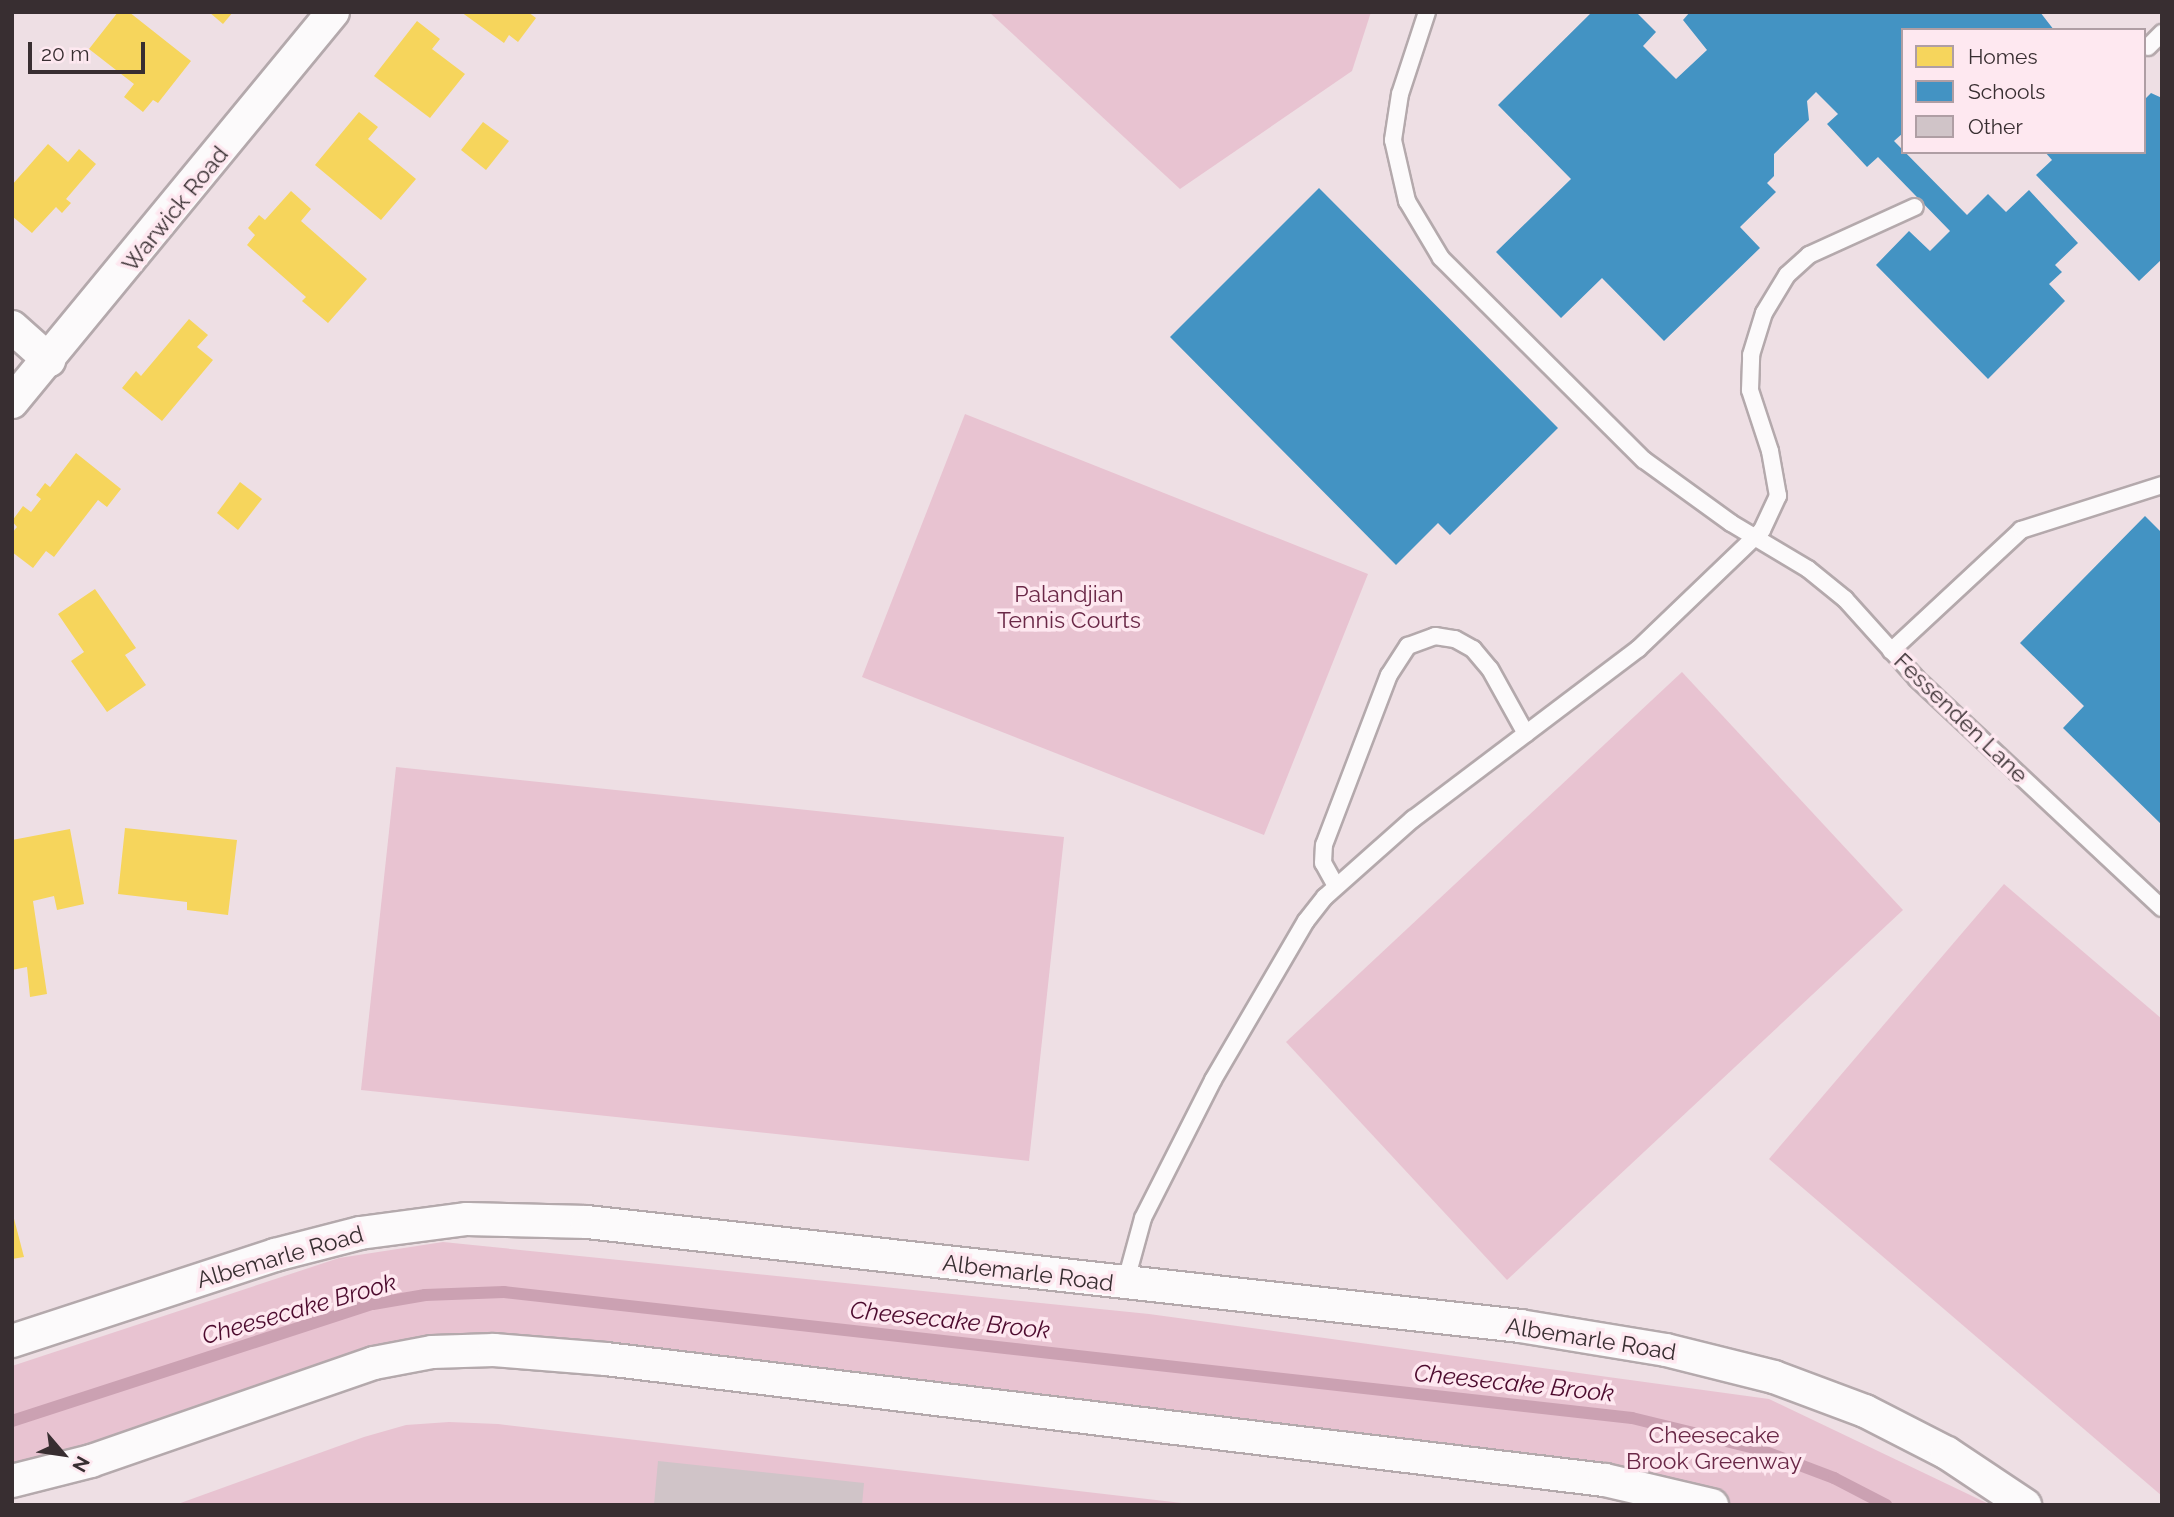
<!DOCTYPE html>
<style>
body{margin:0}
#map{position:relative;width:2174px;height:1517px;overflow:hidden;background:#eedfe4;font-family:Raleway,sans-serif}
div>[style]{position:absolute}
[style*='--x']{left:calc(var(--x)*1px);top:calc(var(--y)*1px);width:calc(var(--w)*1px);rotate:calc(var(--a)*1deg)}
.green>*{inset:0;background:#e8c3d1}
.homes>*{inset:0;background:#f6d55c}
.schools>*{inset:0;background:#4393c3}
.stream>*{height:12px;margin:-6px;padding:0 6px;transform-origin:6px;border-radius:6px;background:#cba1b2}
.building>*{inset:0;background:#d0c4c8}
.roads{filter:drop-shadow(2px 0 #b4a9ac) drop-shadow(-2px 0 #b4a9ac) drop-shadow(0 2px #b4a9ac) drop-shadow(0 -2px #b4a9ac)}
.lane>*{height:16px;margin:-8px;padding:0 8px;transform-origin:8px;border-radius:8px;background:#fcfafb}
.street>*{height:32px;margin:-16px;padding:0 16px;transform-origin:16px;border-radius:16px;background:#fcfafb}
span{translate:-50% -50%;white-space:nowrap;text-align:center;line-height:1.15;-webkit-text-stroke:7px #fee8f0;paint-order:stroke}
.street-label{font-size:23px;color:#382e31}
.park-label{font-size:23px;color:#6a2847}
.water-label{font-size:24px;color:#4d0b2e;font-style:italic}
.frame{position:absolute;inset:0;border:14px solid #382e31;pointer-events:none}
.legend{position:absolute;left:1901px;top:28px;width:245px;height:126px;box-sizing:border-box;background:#fee8f0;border:2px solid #af9ea4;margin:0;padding:9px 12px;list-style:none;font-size:21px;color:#382e31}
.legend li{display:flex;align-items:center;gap:14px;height:35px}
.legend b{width:35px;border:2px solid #af9ea4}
.north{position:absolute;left:28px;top:1419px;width:70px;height:70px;-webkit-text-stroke:5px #fee8f0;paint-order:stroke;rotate:119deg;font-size:19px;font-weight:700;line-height:28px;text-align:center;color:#382e31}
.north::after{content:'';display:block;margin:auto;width:24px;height:32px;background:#382e31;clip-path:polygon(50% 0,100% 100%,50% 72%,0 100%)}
.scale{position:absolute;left:28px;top:42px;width:117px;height:32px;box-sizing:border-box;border:4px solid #382e31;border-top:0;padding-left:9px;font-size:21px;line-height:24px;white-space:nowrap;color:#382e31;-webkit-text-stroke:5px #fee8f0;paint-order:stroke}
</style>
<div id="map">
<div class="green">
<i style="clip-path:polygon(989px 12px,1371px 12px,1352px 71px,1180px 189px)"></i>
<i style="clip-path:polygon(965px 414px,1368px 574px,1264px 835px,862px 677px)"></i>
<i style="clip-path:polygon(1682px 672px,1903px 910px,1507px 1280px,1286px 1042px)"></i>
<i style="clip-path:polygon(396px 767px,1064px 837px,1029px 1161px,361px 1090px)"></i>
<i style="clip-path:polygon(2004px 884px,2162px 1019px,2162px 1496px,1769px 1159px)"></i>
<i style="clip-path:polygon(443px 1242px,1149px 1314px,1769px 1399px,1991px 1505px,1705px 1505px,432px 1352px,12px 1481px,12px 1366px,339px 1258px)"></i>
<i style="clip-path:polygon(449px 1422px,498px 1424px,1199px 1505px,175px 1505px,364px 1437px,406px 1425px)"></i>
</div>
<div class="homes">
<i style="clip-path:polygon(118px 12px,129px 12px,191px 61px,158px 103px,153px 100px,143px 112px,124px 97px,134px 84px,89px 49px)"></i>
<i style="clip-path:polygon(209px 12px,233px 12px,223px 24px)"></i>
<i style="clip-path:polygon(461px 12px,528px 12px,536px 18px,518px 42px,509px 35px,504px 43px)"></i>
<i style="clip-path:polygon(417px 21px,440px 39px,432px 49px,465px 74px,430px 118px,374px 76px)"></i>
<i style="clip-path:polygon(359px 112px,378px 127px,368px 139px,416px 179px,381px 220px,315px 165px)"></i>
<i style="clip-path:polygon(483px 122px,509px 141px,486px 170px,461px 150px)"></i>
<i style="clip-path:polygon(48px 144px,68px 162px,79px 149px,96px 164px,66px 199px,71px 203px,62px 213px,56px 207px,32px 233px,12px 216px,12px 185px)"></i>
<i style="clip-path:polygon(291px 191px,311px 209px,301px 221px,367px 279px,328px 323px,302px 301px,306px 297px,247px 245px,255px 235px,248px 228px,259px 215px,265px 220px)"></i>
<i style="clip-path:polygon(189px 319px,208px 335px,197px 347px,213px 360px,162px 421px,122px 388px,136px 371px,141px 376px)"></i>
<i style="clip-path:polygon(76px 453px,121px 489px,107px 507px,98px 500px,54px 557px,46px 551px,33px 568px,12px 552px,12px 533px,17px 527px,12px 521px,23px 506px,31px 512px,41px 499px,36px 495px,45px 483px,50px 487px)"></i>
<i style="clip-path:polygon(240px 482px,262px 499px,238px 530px,217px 513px)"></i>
<i style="clip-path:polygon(95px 589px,136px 648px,125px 655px,146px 685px,107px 712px,71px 661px,84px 652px,58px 614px)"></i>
<i style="clip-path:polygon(125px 828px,237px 840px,228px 915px,187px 910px,187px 902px,118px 894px)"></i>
<i style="clip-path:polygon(70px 829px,84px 904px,57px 910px,54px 896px,33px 901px,47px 994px,30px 997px,27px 967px,12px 970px,12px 840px)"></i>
<i style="clip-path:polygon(12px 1211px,24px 1257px,12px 1259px)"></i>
</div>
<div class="schools">
<i style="clip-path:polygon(1592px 12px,1636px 12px,1656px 32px,1643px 46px,1676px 79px,1707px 50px,1683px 20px,1690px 12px,2040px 12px,2054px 30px,1903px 30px,1903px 133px,1894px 141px,1967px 215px,1988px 194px,2006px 212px,2029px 190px,2078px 243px,2055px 265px,2062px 272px,2049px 284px,2065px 301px,1988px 379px,1876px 265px,1909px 231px,1930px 251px,1950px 231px,1878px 157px,1867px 167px,1827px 124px,1838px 114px,1816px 92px,1807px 101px,1809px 120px,1774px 154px,1774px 176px,1767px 183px,1776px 192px,1740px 227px,1760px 248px,1664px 341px,1602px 278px,1561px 318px,1496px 252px,1571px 179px,1498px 105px)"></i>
<i style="clip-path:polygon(2151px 93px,2162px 98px,2162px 259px,2139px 281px,2036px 175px,2052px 160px,2045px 152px,2144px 152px,2144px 100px)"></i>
<i style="clip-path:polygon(1319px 188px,1558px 428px,1450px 535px,1438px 523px,1396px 565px,1170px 337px)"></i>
<i style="clip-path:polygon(2145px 516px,2162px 533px,2162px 825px,2063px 728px,2084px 706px,2020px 643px)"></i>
</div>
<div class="stream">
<i style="--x:12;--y:1421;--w:379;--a:-18"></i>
<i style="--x:373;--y:1304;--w:53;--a:-9.8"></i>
<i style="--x:425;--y:1295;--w:79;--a:-2.2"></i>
<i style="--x:504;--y:1292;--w:1135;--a:6.37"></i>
<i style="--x:1632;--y:1418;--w:127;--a:13.7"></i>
<i style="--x:1755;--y:1448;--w:85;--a:20.8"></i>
<i style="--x:1834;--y:1478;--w:59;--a:27.4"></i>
</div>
<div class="building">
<i style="clip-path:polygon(658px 1461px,864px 1483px,862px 1505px,654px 1505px)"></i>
</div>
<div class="roads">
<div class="lane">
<i style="--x:1427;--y:12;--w:86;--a:108.2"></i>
<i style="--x:1400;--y:94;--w:47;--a:98.7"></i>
<i style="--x:1393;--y:140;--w:63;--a:77.1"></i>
<i style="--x:1407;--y:201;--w:66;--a:59.2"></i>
<i style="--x:1441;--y:258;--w:286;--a:44.9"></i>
<i style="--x:1644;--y:460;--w:107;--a:35.9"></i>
<i style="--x:1731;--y:523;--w:90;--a:30.9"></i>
<i style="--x:1808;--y:569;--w:48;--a:39"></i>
<i style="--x:1845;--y:599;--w:108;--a:48"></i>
<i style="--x:1917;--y:679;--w:335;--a:43.1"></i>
<i style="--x:2148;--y:47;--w:20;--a:-45"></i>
<i style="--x:1891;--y:651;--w:178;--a:-42.9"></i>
<i style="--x:2021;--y:530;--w:148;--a:-17.7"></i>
<i style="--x:1336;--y:886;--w:26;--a:-119"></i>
<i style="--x:1323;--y:863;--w:18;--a:-87"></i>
<i style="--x:1324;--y:845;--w:182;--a:-69.1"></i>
<i style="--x:1389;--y:675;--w:35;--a:-57"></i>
<i style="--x:1408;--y:646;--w:29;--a:-20"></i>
<i style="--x:1435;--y:636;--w:20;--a:9"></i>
<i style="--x:1455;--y:639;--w:21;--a:29"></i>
<i style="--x:1473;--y:649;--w:26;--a:50"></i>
<i style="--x:1490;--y:669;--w:74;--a:61"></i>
<i style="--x:1125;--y:1284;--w:68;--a:-74.7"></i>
<i style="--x:1143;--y:1218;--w:155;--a:-63.1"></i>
<i style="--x:1213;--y:1080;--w:184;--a:-59.7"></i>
<i style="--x:1306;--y:921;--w:31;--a:-52"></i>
<i style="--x:1325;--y:897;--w:118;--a:-41.6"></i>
<i style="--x:1413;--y:819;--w:282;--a:-37.1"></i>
<i style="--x:1638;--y:649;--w:172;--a:-43.8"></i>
<i style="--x:1762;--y:530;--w:38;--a:-65"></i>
<i style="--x:1778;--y:496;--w:46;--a:-100.1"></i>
<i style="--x:1770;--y:451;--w:64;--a:-108.2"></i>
<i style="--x:1750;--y:390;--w:35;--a:-88"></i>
<i style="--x:1751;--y:355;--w:44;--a:-72.8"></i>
<i style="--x:1764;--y:313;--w:44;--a:-58.8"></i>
<i style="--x:1787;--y:275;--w:30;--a:-42"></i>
<i style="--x:1809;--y:255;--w:116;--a:-24.4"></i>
</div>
<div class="street">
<i style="--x:12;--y:327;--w:50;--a:41.7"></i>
<i style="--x:12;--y:402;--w:505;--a:-50.54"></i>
<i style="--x:12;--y:1341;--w:277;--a:-18.1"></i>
<i style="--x:275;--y:1255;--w:88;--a:-14.5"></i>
<i style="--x:360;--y:1233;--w:108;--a:-7.5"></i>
<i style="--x:467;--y:1219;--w:120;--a:1.4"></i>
<i style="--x:587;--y:1222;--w:939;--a:6.36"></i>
<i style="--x:1520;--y:1326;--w:148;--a:9.3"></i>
<i style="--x:1666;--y:1350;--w:111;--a:14"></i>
<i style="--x:1774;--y:1377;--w:97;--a:20.5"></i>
<i style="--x:1865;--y:1411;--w:92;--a:27.1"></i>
<i style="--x:1947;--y:1453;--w:94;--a:33.7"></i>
<i style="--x:12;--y:1481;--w:81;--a:-14.2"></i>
<i style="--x:91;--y:1461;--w:299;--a:-19.1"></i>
<i style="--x:374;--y:1363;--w:59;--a:-10.7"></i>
<i style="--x:432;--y:1352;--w:62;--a:-1.8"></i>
<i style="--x:494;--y:1350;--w:112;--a:4.6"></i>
<i style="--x:606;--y:1359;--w:1006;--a:6.91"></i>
<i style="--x:1605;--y:1480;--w:110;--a:13.2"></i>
</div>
</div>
<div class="street-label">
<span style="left:175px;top:209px;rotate:-51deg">Warwick Road</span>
<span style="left:1961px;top:718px;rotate:44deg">Fessenden Lane</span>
<span style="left:280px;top:1257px;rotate:-16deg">Albemarle Road</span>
<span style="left:1028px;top:1273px;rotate:7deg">Albemarle Road</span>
<span style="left:1591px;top:1339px;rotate:9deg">Albemarle Road</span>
</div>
<div class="park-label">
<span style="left:1069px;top:607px">Palandjian<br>Tennis Courts</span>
<span style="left:1714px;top:1448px">Cheesecake<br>Brook Greenway</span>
</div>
<div class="water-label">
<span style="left:299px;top:1309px;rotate:-16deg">Cheesecake Brook</span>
<span style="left:950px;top:1320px;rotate:6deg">Cheesecake Brook</span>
<span style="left:1514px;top:1383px;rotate:6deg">Cheesecake Brook</span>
</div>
<div class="frame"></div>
<ul class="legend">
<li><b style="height:19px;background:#f6d55c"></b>Homes</li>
<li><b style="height:19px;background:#4393c3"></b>Schools</li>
<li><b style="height:19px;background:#d0c4c8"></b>Other</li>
</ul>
<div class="north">N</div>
<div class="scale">20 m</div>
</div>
